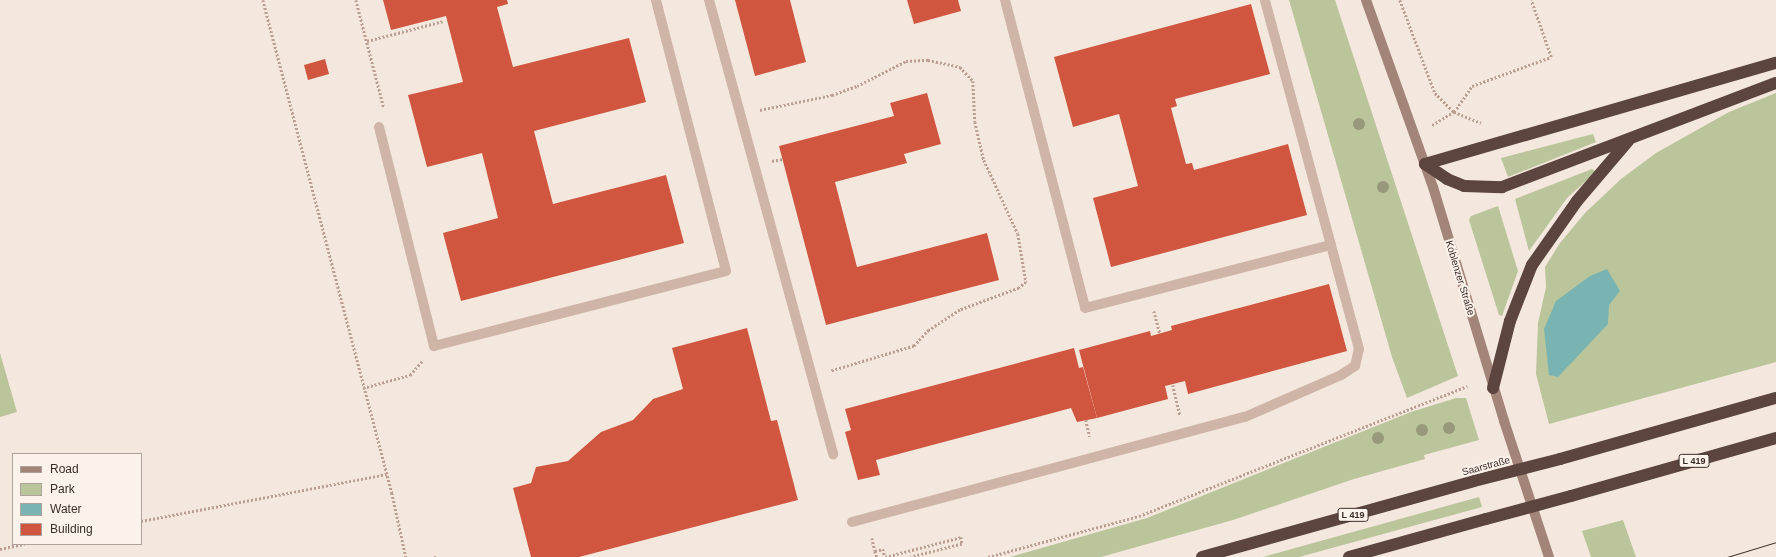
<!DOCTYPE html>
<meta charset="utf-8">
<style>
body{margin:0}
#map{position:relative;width:1776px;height:557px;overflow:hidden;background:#f4e7dd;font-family:Arial,sans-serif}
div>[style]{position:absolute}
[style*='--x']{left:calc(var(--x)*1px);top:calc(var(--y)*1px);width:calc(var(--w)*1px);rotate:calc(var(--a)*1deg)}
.green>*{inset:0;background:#bac59b}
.water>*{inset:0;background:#79b4b2}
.building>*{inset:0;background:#d0563f}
.path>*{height:2.5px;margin-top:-1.25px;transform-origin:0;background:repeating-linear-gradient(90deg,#ba9f91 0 2px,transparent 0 4px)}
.lane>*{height:10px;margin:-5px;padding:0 5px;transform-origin:5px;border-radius:5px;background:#ceb5a7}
.secondary>*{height:10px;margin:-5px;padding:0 5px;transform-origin:5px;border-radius:5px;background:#a28478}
.highway>*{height:12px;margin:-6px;padding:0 6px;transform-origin:6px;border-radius:6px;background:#5b453e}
.tram>*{height:1px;margin:-0.5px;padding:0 0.5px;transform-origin:0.5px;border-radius:0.5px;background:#3a2c28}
.highway-bridge>*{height:12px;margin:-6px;padding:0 6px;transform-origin:6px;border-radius:6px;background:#5b453e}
.trees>*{width:12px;height:12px;margin:-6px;border-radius:50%;background:#98997b}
span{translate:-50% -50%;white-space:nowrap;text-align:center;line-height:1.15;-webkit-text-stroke:4px #fbf2ea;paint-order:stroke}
.shield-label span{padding:1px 3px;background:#fbf2ea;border:1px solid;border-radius:3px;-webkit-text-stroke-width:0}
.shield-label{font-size:9px;color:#3a2c28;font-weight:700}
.street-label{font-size:10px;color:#3a2c28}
.legend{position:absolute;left:12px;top:453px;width:130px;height:92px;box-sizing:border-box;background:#fbf2ea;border:1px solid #aea39c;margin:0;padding:5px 7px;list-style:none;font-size:12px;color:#3a2c28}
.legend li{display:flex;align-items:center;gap:8px;height:20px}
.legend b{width:20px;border:1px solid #aea39c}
</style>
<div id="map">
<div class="green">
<i style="clip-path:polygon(1289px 0,1335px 0,1458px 376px,1407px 398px,1392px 357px)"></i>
<i style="clip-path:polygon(1776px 93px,1776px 362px,1549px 424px,1536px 374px,1538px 323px,1546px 287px,1545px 267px,1560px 243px,1585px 213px,1621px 179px,1656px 153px,1729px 112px)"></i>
<i style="clip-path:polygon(1593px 134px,1596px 142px,1508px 177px,1501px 158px)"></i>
<i style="clip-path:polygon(1592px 169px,1596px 172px,1567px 198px,1529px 251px,1515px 199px)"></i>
<i style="clip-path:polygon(1498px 206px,1518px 271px,1502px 316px,1499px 315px,1469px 220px,1471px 216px)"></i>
<i style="clip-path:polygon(0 353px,17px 412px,0 417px)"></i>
<i style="clip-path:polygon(1456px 398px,1466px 398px,1479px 440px,1424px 455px,1425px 459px,1354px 479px,1233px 520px,1101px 557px,1010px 557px,1147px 518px,1411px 412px)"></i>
<i style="clip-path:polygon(1479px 497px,1482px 507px,1299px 557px,1263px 557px)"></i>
<i style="clip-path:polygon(1623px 520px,1636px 557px,1591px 557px,1582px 531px)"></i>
</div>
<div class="water">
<i style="clip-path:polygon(1607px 269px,1620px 291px,1609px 305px,1608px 324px,1558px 377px,1549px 375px,1544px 329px,1556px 301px,1590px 276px)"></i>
</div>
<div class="building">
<i style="clip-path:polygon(383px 0,507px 0,508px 4px,497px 7px,513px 67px,629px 38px,646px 102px,534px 131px,553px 204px,666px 175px,684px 243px,461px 301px,443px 233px,498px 218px,482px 153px,427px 167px,408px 95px,463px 82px,446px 16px,391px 30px)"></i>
<i style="clip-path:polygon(735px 0,790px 0,806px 62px,755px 76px)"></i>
<i style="clip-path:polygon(907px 0,958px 0,961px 11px,914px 24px)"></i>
<i style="clip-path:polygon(1251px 4px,1270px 74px,1175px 99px,1177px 106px,1171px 108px,1186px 164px,1192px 163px,1194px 170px,1288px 144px,1307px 215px,1111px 267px,1093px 198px,1138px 186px,1119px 114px,1073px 127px,1054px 57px)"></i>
<i style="clip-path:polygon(325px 59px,329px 74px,308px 80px,304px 65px)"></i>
<i style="clip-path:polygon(927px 93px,941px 144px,904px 154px,907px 163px,835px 182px,857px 267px,987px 233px,999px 280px,826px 325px,779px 146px,894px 116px,890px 103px)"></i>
<i style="clip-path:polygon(1329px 284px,1347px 351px,1188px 394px,1185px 381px,1165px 386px,1168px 399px,1097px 418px,1079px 350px,1150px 331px,1151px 336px,1172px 330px,1171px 326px)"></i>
<i style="clip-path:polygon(747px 328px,771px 421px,777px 420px,798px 500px,579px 557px,531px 557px,513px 488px,531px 483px,536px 467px,568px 461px,601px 432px,633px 420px,653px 399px,683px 389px,672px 348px)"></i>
<i style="clip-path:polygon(1074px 348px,1079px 368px,1083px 367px,1097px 418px,1077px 422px,1071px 408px,876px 460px,880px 475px,858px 480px,845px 432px,851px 430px,845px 409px)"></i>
</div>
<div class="path">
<i style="--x:263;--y:0;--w:510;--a:75.34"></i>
<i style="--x:392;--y:493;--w:66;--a:77.7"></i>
<i style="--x:356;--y:0;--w:112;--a:75.5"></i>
<i style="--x:1400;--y:0;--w:99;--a:69.4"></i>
<i style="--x:1435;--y:93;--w:27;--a:45"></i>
<i style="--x:1454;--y:112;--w:29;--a:22"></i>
<i style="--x:367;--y:41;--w:79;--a:-14.7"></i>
<i style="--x:760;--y:110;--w:74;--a:-11.8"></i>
<i style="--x:832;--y:95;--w:27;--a:-20"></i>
<i style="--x:857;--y:86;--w:55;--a:-27"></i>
<i style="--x:906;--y:61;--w:22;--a:-3"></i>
<i style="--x:928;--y:60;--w:33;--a:12"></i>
<i style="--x:960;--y:67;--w:19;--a:47"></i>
<i style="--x:973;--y:81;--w:41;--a:87.2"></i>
<i style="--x:975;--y:122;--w:39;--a:77"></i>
<i style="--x:984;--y:160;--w:81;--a:65.3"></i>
<i style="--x:1018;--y:234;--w:49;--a:80.5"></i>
<i style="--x:1026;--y:282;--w:9;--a:139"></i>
<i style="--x:1019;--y:288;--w:63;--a:159.6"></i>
<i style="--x:960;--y:310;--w:37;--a:147"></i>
<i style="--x:929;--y:330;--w:22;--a:133"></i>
<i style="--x:914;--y:346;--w:87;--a:163.2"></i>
<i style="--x:1432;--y:125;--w:26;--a:-31"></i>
<i style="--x:1454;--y:112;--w:32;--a:-55"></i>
<i style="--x:1472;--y:86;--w:84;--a:-20.2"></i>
<i style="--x:1551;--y:57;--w:60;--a:-109.3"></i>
<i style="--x:772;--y:161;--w:11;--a:-10"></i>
<i style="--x:1154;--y:311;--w:23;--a:75"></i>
<i style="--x:1173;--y:385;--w:31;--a:77"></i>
<i style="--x:363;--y:388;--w:49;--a:-15.5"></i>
<i style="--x:410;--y:375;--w:18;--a:-49"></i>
<i style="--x:1086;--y:420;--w:17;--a:77"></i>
<i style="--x:141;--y:521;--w:250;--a:-10.8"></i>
<i style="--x:872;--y:538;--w:13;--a:77"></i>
<i style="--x:875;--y:551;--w:8;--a:-14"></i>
<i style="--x:883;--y:549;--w:8;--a:76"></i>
<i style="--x:885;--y:557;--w:79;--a:-14.7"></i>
<i style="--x:961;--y:537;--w:7;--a:82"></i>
<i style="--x:962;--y:544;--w:53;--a:165.7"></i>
<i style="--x:0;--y:549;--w:25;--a:-12"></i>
<i style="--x:875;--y:551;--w:6;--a:72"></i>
<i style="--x:434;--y:557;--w:2;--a:0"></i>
<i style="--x:988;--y:557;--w:156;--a:-15.2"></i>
<i style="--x:1139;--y:516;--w:353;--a:-21.6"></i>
</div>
<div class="lane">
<i style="--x:709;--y:0;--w:471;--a:74.7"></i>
<i style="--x:1005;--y:0;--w:318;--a:75.4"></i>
<i style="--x:1085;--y:308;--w:254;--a:-14.4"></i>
<i style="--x:379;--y:127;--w:226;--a:75.9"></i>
<i style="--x:434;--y:346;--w:301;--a:-14.4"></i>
<i style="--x:726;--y:271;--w:280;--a:-104.5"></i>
<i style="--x:852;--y:522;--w:407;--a:-15"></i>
<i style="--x:1245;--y:417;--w:105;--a:-23.6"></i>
<i style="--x:1341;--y:375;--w:17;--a:-33"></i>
<i style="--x:1355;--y:366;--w:17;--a:-77"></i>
<i style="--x:1359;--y:349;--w:361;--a:-105.1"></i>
</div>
<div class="secondary">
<i style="--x:1366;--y:0;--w:199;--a:70.3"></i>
<i style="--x:1433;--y:187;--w:245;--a:73.1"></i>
<i style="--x:1504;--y:421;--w:143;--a:71.7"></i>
</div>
<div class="highway">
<i style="--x:1425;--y:164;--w:27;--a:34"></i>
<i style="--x:1447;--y:179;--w:18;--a:22"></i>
<i style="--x:1464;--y:186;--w:38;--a:2"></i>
<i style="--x:1502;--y:187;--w:293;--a:-20.8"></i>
<i style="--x:1425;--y:164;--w:365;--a:-16.1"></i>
<i style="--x:1493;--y:388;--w:69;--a:-75.8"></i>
<i style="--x:1510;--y:321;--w:60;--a:-68.6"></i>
<i style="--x:1532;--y:265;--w:78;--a:-54.9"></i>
<i style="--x:1577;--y:201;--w:79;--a:-49.6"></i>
<i style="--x:1560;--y:459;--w:224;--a:-15.8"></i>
<i style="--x:1571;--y:496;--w:213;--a:-15.8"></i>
<i style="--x:1202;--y:557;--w:282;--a:-15.6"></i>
<i style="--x:1349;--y:557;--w:142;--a:-15.5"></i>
</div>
<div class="tram">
<i style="--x:1727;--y:557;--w:51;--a:-17"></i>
</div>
<div class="highway-bridge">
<i style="--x:1474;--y:481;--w:89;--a:-14.3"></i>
<i style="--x:1486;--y:519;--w:88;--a:-15.1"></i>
</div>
<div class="trees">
<i style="left:1359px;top:124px"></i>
<i style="left:1383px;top:187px"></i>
<i style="left:1449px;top:428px"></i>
<i style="left:1422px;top:430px"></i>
<i style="left:1378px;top:438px"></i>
</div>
<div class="shield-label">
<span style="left:1694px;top:461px">L 419</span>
<span style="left:1353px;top:515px">L 419</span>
</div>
<div class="street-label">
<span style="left:1460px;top:278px;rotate:73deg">Koblenzer Straße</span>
<span style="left:1486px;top:466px;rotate:-15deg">Saarstraße</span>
</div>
<ul class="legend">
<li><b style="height:5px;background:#a28478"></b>Road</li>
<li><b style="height:11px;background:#bac59b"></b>Park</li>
<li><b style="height:11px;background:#79b4b2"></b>Water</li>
<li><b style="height:11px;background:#d0563f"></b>Building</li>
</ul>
</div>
